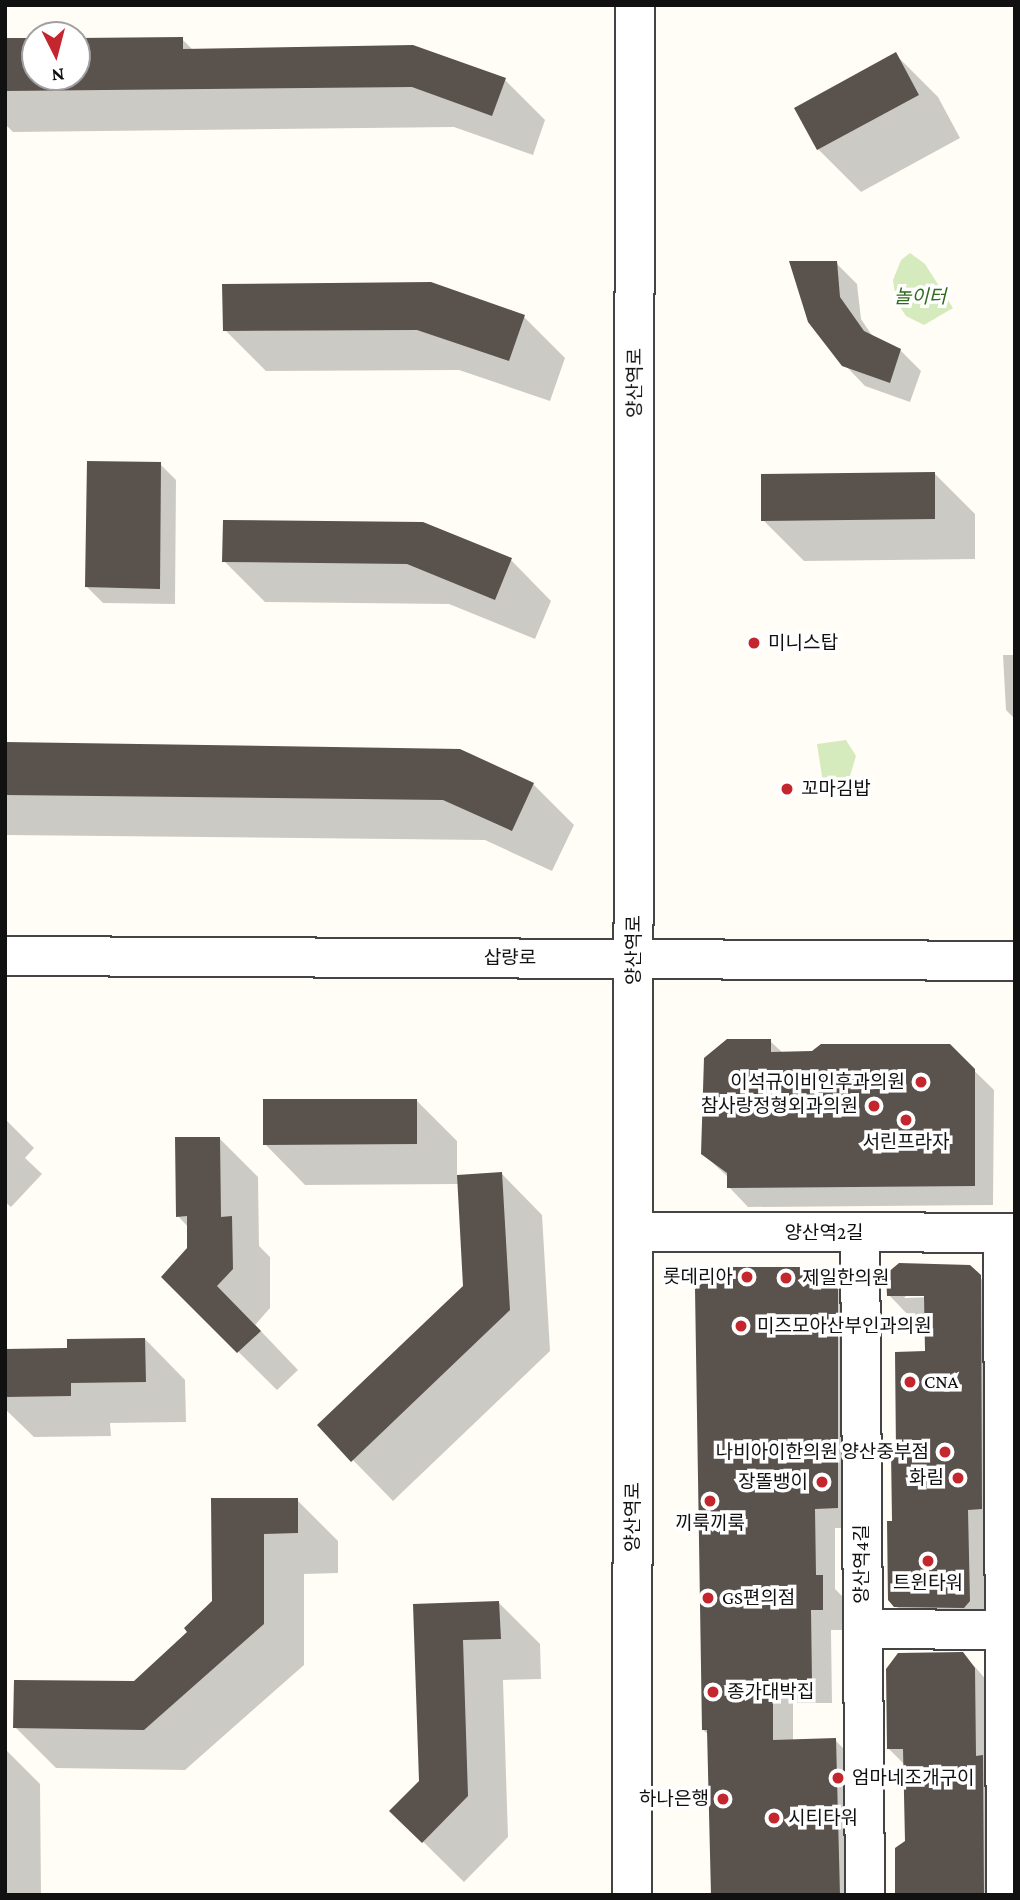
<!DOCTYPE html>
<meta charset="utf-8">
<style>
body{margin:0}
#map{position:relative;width:1020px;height:1900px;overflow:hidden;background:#fffdf5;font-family:"Crimson Pro","Noto Sans KR",serif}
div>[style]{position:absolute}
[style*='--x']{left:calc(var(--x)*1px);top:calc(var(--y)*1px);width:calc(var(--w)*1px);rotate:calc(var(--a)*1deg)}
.green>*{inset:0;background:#d5ebbd}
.shadow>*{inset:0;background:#0003}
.building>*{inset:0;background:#5a524d}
.roads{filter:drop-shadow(2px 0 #444) drop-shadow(-2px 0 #444) drop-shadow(0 2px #444) drop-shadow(0 -2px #444)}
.minor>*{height:38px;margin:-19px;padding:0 19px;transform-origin:19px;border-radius:19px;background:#fff}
.dots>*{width:19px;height:19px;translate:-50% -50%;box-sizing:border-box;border:4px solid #fff;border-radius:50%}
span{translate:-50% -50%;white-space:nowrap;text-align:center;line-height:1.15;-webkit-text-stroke:7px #fff;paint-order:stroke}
.park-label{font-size:19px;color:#2f6b1f;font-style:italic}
.street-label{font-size:19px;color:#111}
.poi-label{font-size:19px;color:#111}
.left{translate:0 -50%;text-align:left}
.right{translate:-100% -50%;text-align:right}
.frame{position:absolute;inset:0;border:7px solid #111;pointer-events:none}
.north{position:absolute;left:21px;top:21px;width:70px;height:70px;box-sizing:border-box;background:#fff;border:2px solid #a0a0a0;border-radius:50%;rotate:174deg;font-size:19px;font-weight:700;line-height:28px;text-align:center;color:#111}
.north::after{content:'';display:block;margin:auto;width:24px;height:32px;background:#c4262e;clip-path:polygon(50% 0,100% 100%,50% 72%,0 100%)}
</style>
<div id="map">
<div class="green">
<i style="clip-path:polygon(910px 253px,925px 264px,953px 308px,924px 325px,906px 316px,896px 301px,893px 280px,901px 260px)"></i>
<i style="clip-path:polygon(846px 740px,856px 756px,850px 776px,823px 783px,817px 744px)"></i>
</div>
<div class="shadow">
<i style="clip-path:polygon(182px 39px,194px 51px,505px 80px,545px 120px,533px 155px,454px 127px,13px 132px,5px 124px,5px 40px,35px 40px,35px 77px,77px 77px,77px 40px)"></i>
<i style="clip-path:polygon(896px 55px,938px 97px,960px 138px,861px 192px,818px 149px)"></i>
<i style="clip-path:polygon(836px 263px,857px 284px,861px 319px,873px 337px,900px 350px,921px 371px,910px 402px,865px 386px,844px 364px)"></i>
<i style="clip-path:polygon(524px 317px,565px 358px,550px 401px,459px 370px,266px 371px,225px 330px)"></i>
<i style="clip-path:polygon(160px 464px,176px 480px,175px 604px,103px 603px,87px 587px)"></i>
<i style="clip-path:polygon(934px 473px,975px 514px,975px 559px,804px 561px,763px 520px)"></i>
<i style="clip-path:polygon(511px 560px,551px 601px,535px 639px,449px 604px,265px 602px,224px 561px)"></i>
<i style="clip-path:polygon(1003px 655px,1015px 655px,1015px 719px,1006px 710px)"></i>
<i style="clip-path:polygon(5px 744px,460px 751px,533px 784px,574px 825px,552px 871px,485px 840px,5px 835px)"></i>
<i style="clip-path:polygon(770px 1041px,783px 1053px,949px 1046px,994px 1090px,993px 1205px,748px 1207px,729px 1187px,729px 1178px,703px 1154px)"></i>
<i style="clip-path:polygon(416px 1100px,457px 1141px,457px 1176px,502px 1174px,542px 1215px,550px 1351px,393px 1501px,353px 1460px,465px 1287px,459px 1184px,305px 1185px,265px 1144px)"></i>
<i style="clip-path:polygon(5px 1119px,34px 1148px,25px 1158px,42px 1174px,11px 1207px,5px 1202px)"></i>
<i style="clip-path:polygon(220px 1139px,258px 1177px,259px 1246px,270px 1257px,270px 1308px,255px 1325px,298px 1370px,277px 1390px,163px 1277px,188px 1248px,188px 1227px,178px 1216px)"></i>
<i style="clip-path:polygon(evenodd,969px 1267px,1001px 1298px,990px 1623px,917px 1627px,896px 1606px,894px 1523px,898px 1453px,927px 1353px,926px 1316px,909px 1316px,889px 1295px,969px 1267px,908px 1294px,933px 1294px,933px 1297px,904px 1298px,908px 1294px)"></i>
<i style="clip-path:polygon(827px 1269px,858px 1300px,858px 1528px,835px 1528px,835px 1589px,843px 1597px,843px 1630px,831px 1630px,832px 1703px,793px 1703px,793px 1741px,835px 1740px,856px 1761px,859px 1895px,713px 1895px,709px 1735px,703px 1730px)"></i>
<i style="clip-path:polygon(145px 1339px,185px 1380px,186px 1422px,110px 1423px,111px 1436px,34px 1437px,5px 1409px,5px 1351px,69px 1349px)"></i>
<i style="clip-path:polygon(213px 1500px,297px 1500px,338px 1541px,338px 1573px,304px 1574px,304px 1665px,185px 1770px,56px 1768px,15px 1727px,135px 1683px,190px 1632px,213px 1601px)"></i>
<i style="clip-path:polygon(499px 1603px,540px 1644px,541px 1679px,503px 1680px,508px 1837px,464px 1882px,392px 1811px,420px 1781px,415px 1606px)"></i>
<i style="clip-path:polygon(963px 1653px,994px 1689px,1004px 1895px,897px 1895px,907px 1842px,905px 1765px,889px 1749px)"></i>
<i style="clip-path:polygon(5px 1749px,40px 1784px,41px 1895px,5px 1895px)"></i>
</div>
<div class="building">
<i style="clip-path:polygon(183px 37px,183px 49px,413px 45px,506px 78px,492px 116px,412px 87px,5px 91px,5px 38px,35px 38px,35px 77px,77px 77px,77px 38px)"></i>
<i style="clip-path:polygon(896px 52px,919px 95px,817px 150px,794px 108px)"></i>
<i style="clip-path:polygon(789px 261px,837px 261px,840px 297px,864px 331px,901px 349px,890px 383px,842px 366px,808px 322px)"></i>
<i style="clip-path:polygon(431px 282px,525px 315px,509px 361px,417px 330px,223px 331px,222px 284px)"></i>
<i style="clip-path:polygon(87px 461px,161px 462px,160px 589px,85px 587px)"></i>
<i style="clip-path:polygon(935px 472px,935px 519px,761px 521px,761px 474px)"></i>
<i style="clip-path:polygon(223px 520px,423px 522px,512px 558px,495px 600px,407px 564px,222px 562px)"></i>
<i style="clip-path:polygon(5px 742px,460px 749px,534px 783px,512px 831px,443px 800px,5px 795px)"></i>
<i style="clip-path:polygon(727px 1039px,771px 1039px,771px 1052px,812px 1051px,821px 1044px,950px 1044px,975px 1069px,975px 1186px,727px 1188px,727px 1173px,701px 1154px,704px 1058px)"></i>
<i style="clip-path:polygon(263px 1099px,417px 1099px,417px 1144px,263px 1145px)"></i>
<i style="clip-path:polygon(175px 1137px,220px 1137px,221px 1217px,232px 1216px,233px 1269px,217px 1286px,261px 1331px,237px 1353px,161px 1277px,187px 1248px,187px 1216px,176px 1217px)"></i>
<i style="clip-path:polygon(502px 1172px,510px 1310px,351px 1462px,317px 1425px,463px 1286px,457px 1175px)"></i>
<i style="clip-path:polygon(899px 1263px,970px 1265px,981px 1275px,982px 1509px,968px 1510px,970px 1601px,964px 1608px,894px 1607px,888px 1600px,887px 1521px,892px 1521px,891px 1452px,896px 1452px,895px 1352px,925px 1351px,924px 1296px,887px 1296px,886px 1274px)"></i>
<i style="clip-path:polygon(723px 1267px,827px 1267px,838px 1278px,838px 1508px,815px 1509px,816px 1575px,823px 1575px,823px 1610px,811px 1610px,812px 1683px,773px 1684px,773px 1740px,836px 1738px,840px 1895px,711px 1895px,707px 1730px,702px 1730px,695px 1289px)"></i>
<i style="clip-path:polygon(145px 1338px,146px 1382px,71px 1383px,71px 1396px,5px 1397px,5px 1349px,67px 1348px,67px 1339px)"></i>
<i style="clip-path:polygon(211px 1498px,298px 1498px,298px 1533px,264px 1534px,264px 1624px,144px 1730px,13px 1728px,14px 1680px,134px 1681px,187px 1632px,184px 1628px,212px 1601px)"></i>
<i style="clip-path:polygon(499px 1601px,501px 1639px,463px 1640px,468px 1796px,422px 1843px,389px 1811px,419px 1781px,413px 1604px)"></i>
<i style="clip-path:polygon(963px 1652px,975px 1668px,976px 1756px,983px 1755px,984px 1895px,895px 1895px,895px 1848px,905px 1841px,903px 1749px,887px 1749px,886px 1669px,898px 1653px)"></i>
</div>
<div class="roads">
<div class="minor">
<i style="--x:5;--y:956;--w:1010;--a:0.28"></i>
<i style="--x:633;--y:1232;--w:382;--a:0.1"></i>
<i style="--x:860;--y:1233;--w:662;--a:89.57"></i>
<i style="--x:1003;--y:1253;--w:642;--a:89.73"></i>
<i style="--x:863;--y:1629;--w:152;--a:0.4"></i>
<i style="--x:632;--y:1895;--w:1890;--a:-89.91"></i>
</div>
</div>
<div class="dots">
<i style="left:754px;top:643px;background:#c4262e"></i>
<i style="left:787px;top:789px;background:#c4262e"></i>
<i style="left:921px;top:1082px;background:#c4262e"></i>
<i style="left:874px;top:1106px;background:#c4262e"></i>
<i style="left:906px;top:1120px;background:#c4262e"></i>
<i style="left:747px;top:1277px;background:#c4262e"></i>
<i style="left:786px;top:1278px;background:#c4262e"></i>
<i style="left:741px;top:1326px;background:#c4262e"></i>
<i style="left:910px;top:1382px;background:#c4262e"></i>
<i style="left:945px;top:1452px;background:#c4262e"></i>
<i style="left:958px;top:1478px;background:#c4262e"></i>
<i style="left:822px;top:1482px;background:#c4262e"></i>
<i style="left:710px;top:1501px;background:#c4262e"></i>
<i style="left:928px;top:1561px;background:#c4262e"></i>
<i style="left:708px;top:1598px;background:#c4262e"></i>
<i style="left:713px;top:1692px;background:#c4262e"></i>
<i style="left:838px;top:1778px;background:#c4262e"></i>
<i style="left:723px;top:1799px;background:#c4262e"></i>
<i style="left:774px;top:1818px;background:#c4262e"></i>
</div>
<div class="park-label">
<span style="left:920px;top:297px">놀이터</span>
</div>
<div class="street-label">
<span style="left:635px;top:383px;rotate:-90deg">양산역로</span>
<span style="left:634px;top:950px;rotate:-90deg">양산역로</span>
<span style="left:510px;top:958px">삽량로</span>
<span style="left:824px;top:1233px">양산역2길</span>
<span style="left:633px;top:1517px;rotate:-90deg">양산역로</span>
<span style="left:862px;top:1564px;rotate:-90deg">양산역4길</span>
</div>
<div class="poi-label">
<span class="left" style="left:768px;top:643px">미니스탑</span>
<span class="left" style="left:801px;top:789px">꼬마김밥</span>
<span class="right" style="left:905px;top:1082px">이석규이비인후과의원</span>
<span class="right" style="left:858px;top:1106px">참사랑정형외과의원</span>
<span style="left:906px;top:1142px">서린프라자</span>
<span class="right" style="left:733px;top:1277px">롯데리아</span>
<span class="left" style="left:802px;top:1278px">제일한의원</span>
<span class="left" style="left:757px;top:1326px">미즈모아산부인과의원</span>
<span class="left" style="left:924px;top:1382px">CNA</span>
<span class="right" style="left:929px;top:1452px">나비아이한의원 양산중부점</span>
<span class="right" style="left:944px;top:1478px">화림</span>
<span class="right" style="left:808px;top:1482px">장똘뱅이</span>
<span style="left:710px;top:1523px">끼룩끼룩</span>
<span style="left:928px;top:1583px">트윈타워</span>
<span class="left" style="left:722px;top:1598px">GS편의점</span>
<span class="left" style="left:727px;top:1692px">종가대박집</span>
<span class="left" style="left:852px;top:1778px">엄마네조개구이</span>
<span class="right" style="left:709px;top:1799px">하나은행</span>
<span class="left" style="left:788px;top:1818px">시티타워</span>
</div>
<div class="frame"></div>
<div class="north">N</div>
</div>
